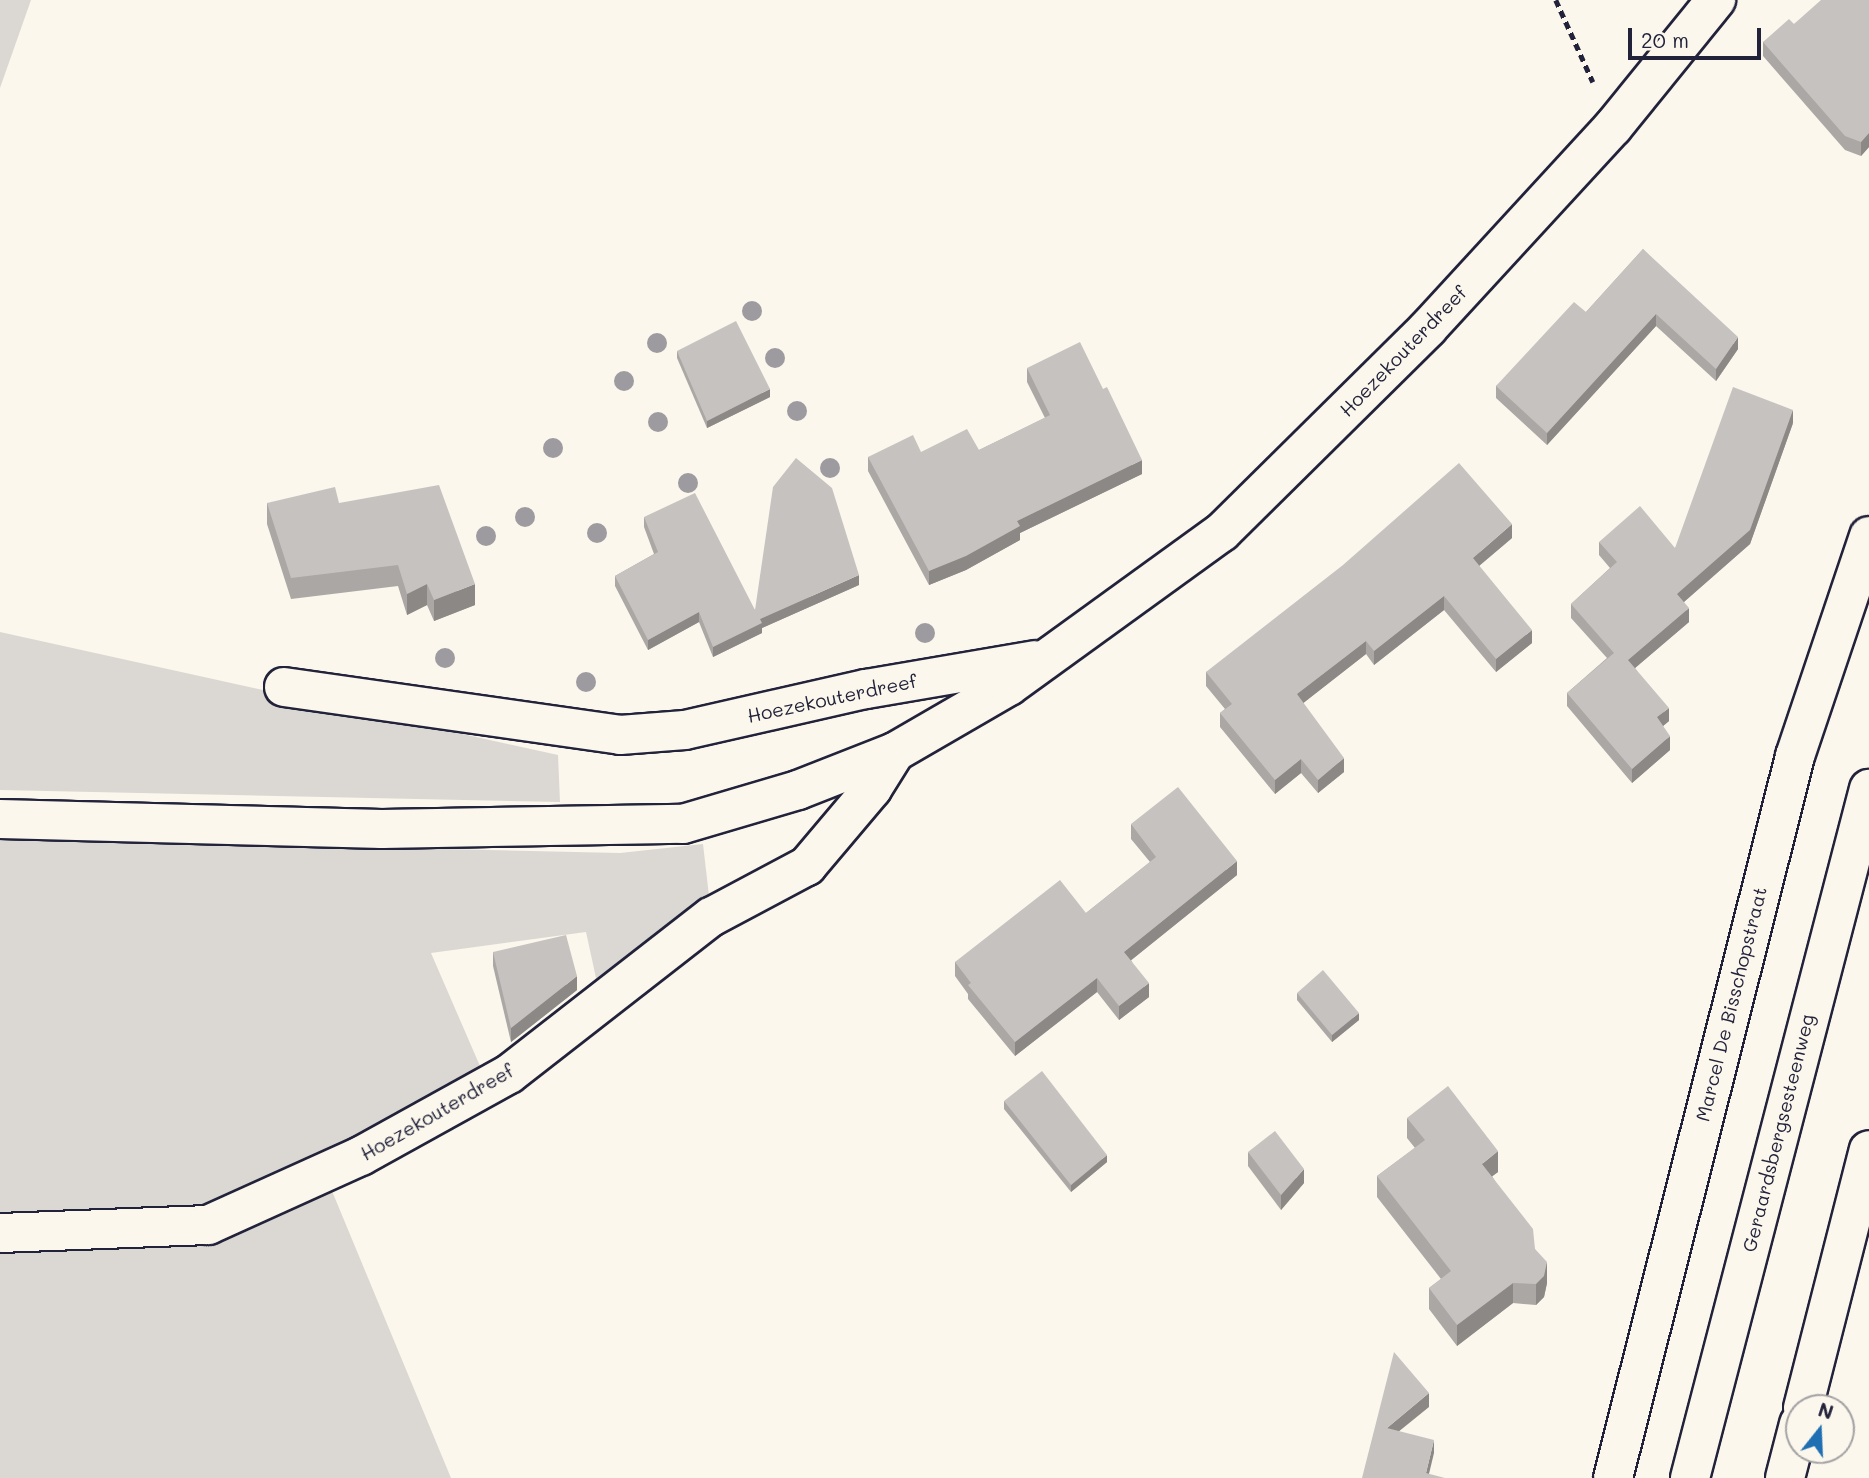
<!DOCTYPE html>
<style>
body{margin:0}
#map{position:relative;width:1869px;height:1478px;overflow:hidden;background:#fbf7ec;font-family:Mali,sans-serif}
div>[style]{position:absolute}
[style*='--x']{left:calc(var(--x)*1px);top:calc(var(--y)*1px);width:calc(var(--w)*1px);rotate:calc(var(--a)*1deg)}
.green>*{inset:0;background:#dbd8d3}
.path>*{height:4.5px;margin-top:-2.25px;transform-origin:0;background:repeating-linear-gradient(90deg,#22223b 0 7px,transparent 0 12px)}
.roads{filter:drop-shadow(2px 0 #22223b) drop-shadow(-2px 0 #22223b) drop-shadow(0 2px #22223b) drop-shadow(0 -2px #22223b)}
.minor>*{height:38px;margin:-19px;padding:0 19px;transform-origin:19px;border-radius:19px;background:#fbf7ec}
.highway>*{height:38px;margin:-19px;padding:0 19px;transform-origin:19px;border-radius:19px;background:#fbf7ec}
.trees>*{width:20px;height:20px;margin:-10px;border-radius:50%;background:#9d9ba0}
.wall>*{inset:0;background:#aaa7a5}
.shaded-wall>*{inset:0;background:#8b8886}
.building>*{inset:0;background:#c6c2c0}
span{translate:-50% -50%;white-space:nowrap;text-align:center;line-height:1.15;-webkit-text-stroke:7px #fbf7ec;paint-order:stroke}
.street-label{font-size:19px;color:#22223b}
.north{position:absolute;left:1785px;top:1394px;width:70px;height:70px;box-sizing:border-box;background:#fbf7ec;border:2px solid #a4a2a5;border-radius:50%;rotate:18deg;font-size:19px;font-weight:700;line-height:28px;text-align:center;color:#22223b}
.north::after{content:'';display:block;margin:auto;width:24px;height:32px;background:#1f6fb2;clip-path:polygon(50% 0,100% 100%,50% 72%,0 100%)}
.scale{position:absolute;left:1628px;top:28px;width:133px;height:32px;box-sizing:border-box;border:4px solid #22223b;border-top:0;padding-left:9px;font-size:21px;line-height:24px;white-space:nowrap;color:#22223b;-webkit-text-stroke:5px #fbf7ec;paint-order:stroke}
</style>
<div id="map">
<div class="green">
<i style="clip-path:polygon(0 0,31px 0,0 88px)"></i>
<i style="clip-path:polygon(0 632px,558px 755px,560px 802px,0 790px)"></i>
<i style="clip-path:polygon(0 839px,620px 853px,703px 844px,709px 896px,685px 924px,596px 978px,586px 932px,431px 953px,483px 1073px,394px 1126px,207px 1209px,0 1221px)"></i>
<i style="clip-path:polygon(332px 1191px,451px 1478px,0 1478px,0 1251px,219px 1238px)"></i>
</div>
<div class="path">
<i style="--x:1556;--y:0;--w:90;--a:65.7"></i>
</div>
<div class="roads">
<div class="minor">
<i style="--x:284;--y:687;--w:339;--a:8.1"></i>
<i style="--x:620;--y:735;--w:65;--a:-4.4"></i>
<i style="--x:685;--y:730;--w:186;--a:-12.8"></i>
<i style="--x:866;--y:689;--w:171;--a:-9.7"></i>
<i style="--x:0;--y:819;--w:382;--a:1.5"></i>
<i style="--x:382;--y:829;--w:301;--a:-1"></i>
<i style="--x:683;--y:824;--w:120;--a:-16.5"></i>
<i style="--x:798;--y:790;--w:104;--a:-21.4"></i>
<i style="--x:895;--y:752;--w:132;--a:-30.1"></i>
<i style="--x:1009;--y:686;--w:263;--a:-35.9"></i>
<i style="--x:1222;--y:532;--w:290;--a:-44.7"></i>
<i style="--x:1428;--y:328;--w:273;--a:-47.4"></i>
<i style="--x:1613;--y:127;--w:164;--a:-51"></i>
<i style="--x:0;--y:1233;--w:208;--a:-2.2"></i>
<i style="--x:208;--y:1225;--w:168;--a:-24.3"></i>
<i style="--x:361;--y:1156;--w:169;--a:-29"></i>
<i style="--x:509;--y:1074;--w:256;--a:-37.9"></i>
<i style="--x:711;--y:917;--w:109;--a:-28"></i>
<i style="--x:807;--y:866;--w:101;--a:-49.8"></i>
<i style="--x:872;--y:789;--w:44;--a:-58.1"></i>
<i style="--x:1613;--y:1478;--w:745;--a:-75.85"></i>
<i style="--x:1795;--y:756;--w:232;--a:-71.4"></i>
</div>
<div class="highway">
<i style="--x:1803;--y:1408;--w:266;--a:-75.7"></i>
<i style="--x:1690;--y:1478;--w:712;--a:-75.44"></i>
<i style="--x:1785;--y:1478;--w:56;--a:-75.5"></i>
</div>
</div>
<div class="trees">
<i style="left:752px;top:311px"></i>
<i style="left:657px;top:343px"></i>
<i style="left:775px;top:358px"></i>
<i style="left:624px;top:381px"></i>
<i style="left:797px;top:411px"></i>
<i style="left:658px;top:422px"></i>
<i style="left:553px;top:448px"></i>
<i style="left:830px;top:468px"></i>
<i style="left:688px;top:483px"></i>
<i style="left:525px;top:517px"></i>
<i style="left:597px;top:533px"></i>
<i style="left:486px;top:536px"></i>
<i style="left:925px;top:633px"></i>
<i style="left:445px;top:658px"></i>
<i style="left:586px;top:682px"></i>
</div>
<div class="wall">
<i style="clip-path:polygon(1869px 0,1869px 147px,1861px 156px,1845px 150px,1763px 56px,1763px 42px,1794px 24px)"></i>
<i style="clip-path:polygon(1643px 249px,1738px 349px,1716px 381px,1656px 326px,1547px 445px,1496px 398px,1496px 386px,1586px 312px)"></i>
<i style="clip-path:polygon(677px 351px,770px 397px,707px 428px,677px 358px)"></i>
<i style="clip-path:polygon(1027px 368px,1142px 474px,1020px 533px,1020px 540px,966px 570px,929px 585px,868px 471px,868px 457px,921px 452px,979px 450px,1045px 418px,1027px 382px)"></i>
<i style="clip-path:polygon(1793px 423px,1750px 544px,1684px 602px,1689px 622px,1635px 668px,1669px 721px,1663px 726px,1670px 750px,1632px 783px,1567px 706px,1567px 693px,1607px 658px,1571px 618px,1571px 604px,1610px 568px,1599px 555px,1599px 542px,1675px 548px)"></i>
<i style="clip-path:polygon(267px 503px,339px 503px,475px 605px,434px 621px,427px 605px,407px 615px,398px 586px,291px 599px,267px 524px)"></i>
<i style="clip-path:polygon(644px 517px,755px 610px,859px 585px,762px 628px,762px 633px,713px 657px,699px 622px,648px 650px,615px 586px,615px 576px,654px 554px,644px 527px)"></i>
<i style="clip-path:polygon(1512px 538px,1479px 566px,1532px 643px,1496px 672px,1444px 610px,1374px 665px,1366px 654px,1303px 703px,1344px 772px,1318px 793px,1301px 773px,1275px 794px,1220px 727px,1220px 713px,1225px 709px,1206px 686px,1206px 672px)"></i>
<i style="clip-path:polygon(1131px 824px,1237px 875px,1131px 960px,1149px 997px,1119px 1020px,1097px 992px,1015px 1056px,968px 999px,968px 994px,955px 976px,955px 962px,1086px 913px,1150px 862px,1131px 839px)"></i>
<i style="clip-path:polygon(493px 952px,577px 990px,511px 1042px,493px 966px)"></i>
<i style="clip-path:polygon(1297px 993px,1359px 1020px,1332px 1042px,1297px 1000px)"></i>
<i style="clip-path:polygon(1004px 1101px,1107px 1162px,1071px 1192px,1004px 1109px)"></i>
<i style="clip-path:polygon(1407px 1118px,1498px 1172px,1492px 1176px,1535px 1249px,1547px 1283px,1544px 1297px,1536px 1305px,1513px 1303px,1457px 1346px,1429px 1309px,1429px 1288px,1441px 1279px,1377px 1197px,1377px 1176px,1415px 1148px,1407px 1138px)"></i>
<i style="clip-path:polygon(1248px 1152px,1304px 1183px,1281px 1210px,1248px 1166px)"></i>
</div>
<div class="shaded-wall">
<i style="clip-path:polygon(1869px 133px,1869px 147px,1861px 156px,1861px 142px)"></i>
<i style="clip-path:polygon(1656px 314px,1656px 326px,1547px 445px,1547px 433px)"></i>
<i style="clip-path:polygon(1738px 337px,1738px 349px,1716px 381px,1716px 369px)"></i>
<i style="clip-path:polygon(770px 389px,770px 397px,707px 428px,707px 421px)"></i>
<i style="clip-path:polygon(1793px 410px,1793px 423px,1750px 544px,1677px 608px,1677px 594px)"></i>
<i style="clip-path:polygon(1142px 460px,1142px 474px,1020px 533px,1020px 540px,966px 570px,929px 585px,929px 571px,1017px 521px)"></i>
<i style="clip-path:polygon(1512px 524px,1512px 538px,1473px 571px,1473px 558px)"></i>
<i style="clip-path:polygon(859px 575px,859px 585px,762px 628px,762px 633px,713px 657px,713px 647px,760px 619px)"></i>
<i style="clip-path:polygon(427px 584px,427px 605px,407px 615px,407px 594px)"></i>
<i style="clip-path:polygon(475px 584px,475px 605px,434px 621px,434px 600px)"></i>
<i style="clip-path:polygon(1444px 596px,1444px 610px,1374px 665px,1374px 651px)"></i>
<i style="clip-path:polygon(1689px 608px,1689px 622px,1628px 674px,1628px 660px)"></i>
<i style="clip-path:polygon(699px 612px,699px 622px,648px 650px,648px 640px)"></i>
<i style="clip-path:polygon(1532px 630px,1532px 643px,1496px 672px,1496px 659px)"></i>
<i style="clip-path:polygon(1366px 641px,1366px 654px,1297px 708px,1297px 694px)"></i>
<i style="clip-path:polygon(1669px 708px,1669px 721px,1657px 731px,1657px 717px)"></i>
<i style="clip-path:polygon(1670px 736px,1670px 750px,1632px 783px,1632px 769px)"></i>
<i style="clip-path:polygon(1344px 758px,1344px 772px,1318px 793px,1318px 780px)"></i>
<i style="clip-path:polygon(1301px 759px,1301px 773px,1275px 794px,1275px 780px)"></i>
<i style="clip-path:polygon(1237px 861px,1237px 875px,1124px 966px,1124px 952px)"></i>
<i style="clip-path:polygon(577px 976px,577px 990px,511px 1042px,511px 1028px)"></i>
<i style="clip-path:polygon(1097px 978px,1097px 992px,1015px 1056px,1015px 1042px)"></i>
<i style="clip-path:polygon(1149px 983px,1149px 997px,1119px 1020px,1119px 1006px)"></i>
<i style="clip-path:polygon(1359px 1013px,1359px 1020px,1332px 1042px,1332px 1035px)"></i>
<i style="clip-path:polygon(1498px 1151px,1498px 1172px,1482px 1184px,1482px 1164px)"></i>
<i style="clip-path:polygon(1107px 1155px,1107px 1162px,1071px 1192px,1071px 1185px)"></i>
<i style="clip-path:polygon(1304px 1169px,1304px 1183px,1281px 1210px,1281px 1195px)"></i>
<i style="clip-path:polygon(1547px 1262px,1547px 1283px,1544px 1297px,1536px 1305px,1536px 1284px)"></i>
<i style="clip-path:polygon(1513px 1283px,1513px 1303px,1457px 1346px,1457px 1325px)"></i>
<i style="clip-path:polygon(1429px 1393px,1429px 1407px,1387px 1441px,1387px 1428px)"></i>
<i style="clip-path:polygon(1434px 1440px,1434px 1453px,1428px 1478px,1426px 1473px)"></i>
</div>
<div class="building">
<i style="clip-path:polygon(1821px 0,1869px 0,1869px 133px,1861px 142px,1845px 136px,1763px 42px,1789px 19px,1794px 24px)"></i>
<i style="clip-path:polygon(1643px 249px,1738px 337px,1716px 369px,1656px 314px,1547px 433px,1496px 386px,1574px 302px,1586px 312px)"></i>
<i style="clip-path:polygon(736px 321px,770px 389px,707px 421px,677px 351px)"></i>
<i style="clip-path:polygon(1080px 342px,1103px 389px,1107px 387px,1142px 460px,1017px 521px,1020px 526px,966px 556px,929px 571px,868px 457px,913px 435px,921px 452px,967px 429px,979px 450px,1050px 415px,1027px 368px)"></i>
<i style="clip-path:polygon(1733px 387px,1793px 410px,1750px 530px,1677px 594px,1689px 608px,1628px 660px,1669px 708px,1657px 717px,1670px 736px,1632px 769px,1567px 693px,1614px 653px,1571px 604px,1617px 562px,1599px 542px,1640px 506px,1675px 548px)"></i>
<i style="clip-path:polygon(796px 458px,832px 488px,859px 575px,760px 619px,762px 623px,713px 647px,699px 612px,648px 640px,615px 576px,658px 552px,644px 517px,695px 493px,755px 610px,773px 487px)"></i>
<i style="clip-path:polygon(1459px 463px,1512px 524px,1473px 558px,1532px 630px,1496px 659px,1444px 596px,1374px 651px,1366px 641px,1297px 694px,1344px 758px,1318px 780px,1301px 759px,1275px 780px,1220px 713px,1232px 704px,1206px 672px,1343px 565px)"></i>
<i style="clip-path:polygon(439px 485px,475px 584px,434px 600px,427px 584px,407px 594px,398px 565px,291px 578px,267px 503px,335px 487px,339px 503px)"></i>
<i style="clip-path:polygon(1178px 787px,1237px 861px,1124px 952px,1149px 983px,1119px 1006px,1097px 978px,1015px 1042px,968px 985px,971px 983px,955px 962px,1060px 880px,1086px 913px,1156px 857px,1131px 824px)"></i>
<i style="clip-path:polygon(566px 935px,577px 976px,511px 1028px,493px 952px)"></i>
<i style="clip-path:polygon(1323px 970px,1359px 1013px,1332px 1035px,1297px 993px)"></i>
<i style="clip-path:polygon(1042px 1071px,1107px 1155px,1071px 1185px,1004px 1101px)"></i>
<i style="clip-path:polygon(1448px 1086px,1498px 1151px,1482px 1164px,1533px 1229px,1535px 1249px,1547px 1262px,1544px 1276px,1536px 1284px,1513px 1283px,1457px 1325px,1429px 1288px,1451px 1271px,1377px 1176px,1425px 1140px,1407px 1118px)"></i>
<i style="clip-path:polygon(1275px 1131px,1304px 1169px,1281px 1195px,1248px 1152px)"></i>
<i style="clip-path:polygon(1394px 1352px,1429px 1393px,1387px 1428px,1434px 1440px,1426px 1473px,1445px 1478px,1362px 1478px)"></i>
</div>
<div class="street-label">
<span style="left:1403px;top:351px;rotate:-46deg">Hoezekouterdreef</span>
<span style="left:832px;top:698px;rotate:-12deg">Hoezekouterdreef</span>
<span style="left:1731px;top:1004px;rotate:-76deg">Marcel De Bisschopstraat</span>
<span style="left:437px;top:1112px;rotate:-30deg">Hoezekouterdreef</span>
<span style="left:1778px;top:1133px;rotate:-76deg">Geraardsbergsesteenweg</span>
</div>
<div class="north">N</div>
<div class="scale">20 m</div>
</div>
